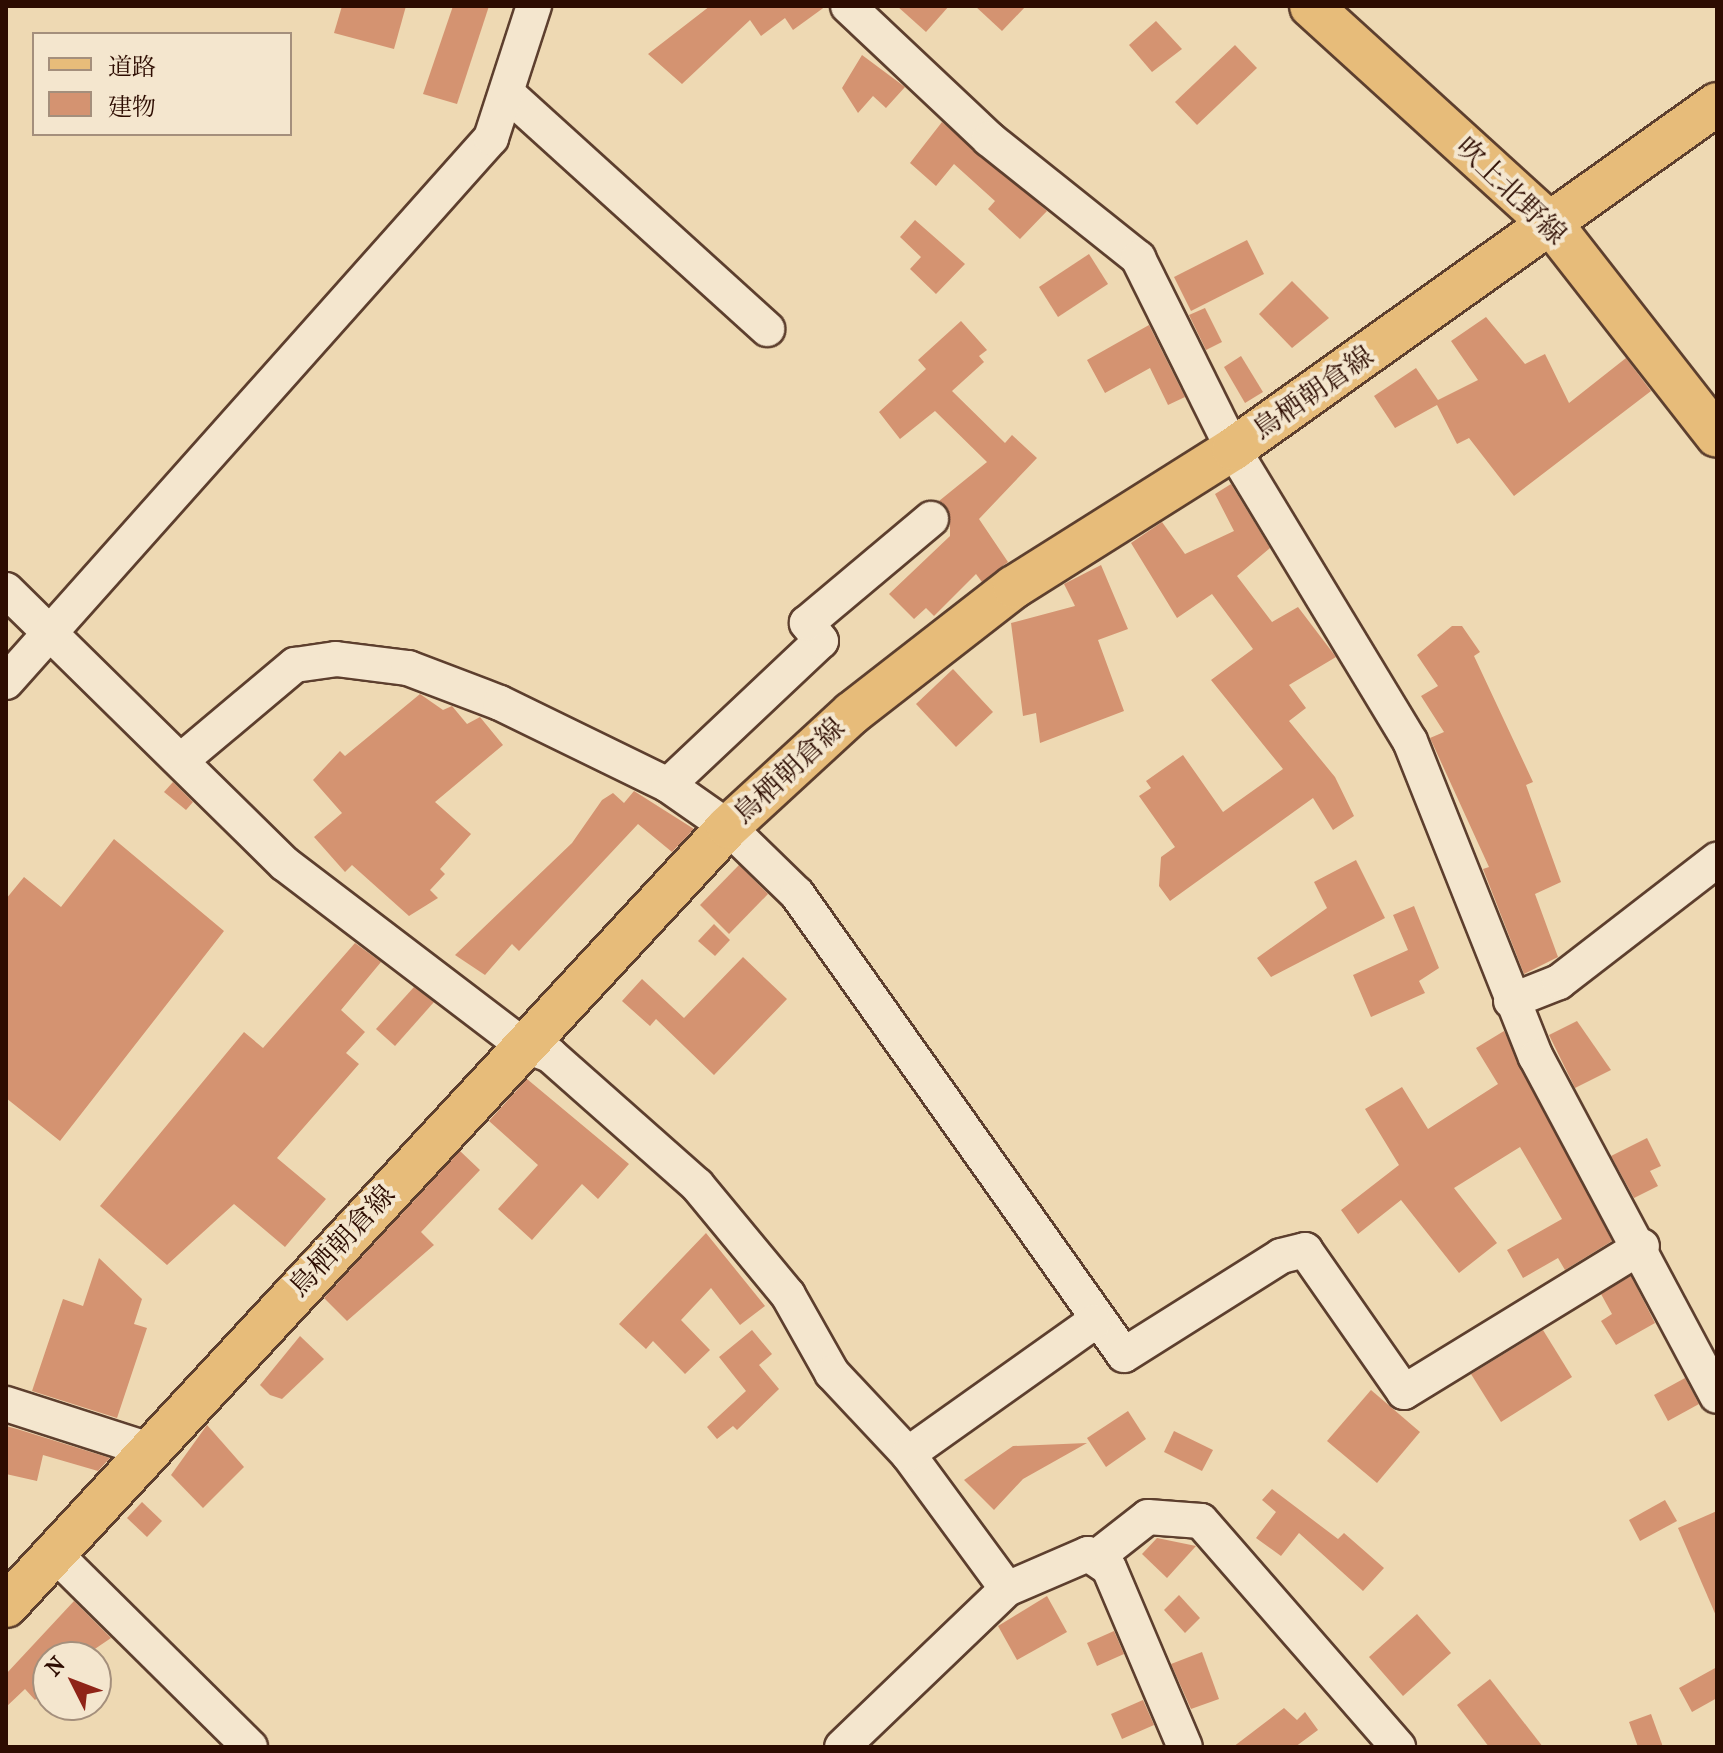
<!DOCTYPE html>
<meta charset="utf-8">
<style>
body{margin:0}
#map{position:relative;width:1723px;height:1753px;overflow:hidden;background:#eed9b3;font-family:"IM FELL French Canon","Noto Serif JP",serif}
div>[style]{position:absolute}
[style*='--x']{left:calc(var(--x)*1px);top:calc(var(--y)*1px);width:calc(var(--w)*1px);rotate:calc(var(--a)*1deg)}
.building>*{inset:0;background:#d49371}
.roads{filter:drop-shadow(2px 0 #5d3f2e) drop-shadow(-2px 0 #5d3f2e) drop-shadow(0 2px #5d3f2e) drop-shadow(0 -2px #5d3f2e)}
.minor>*{height:34px;margin:-17px;padding:0 17px;transform-origin:17px;border-radius:17px;background:#f4e6ce}
.major>*{height:42px;margin:-21px;padding:0 21px;transform-origin:21px;border-radius:21px;background:#e7bc7a}
span{translate:-50% -50%;white-space:nowrap;text-align:center;line-height:1.15;-webkit-text-stroke:8px #f4e6ce;paint-order:stroke}
.street-label{font-size:28px;color:#2d0c01}
.frame{position:absolute;inset:0;border:8px solid #2d0c01;pointer-events:none}
.legend{position:absolute;left:32px;top:32px;width:260px;height:104px;box-sizing:border-box;background:#f4e6ce;border:2px solid #a48f7c;margin:0;padding:10px 14px;list-style:none;font-size:24px;color:#2d0c01}
.legend li{display:flex;align-items:center;gap:16px;height:40px}
.legend b{width:40px;border:2px solid #a48f7c}
.north{position:absolute;left:32px;top:1641px;width:80px;height:80px;box-sizing:border-box;background:#f4e6ce;border:2px solid #a48f7c;border-radius:50%;rotate:312deg;font-size:22px;font-weight:700;line-height:32px;text-align:center;color:#2d0c01}
.north::after{content:'';display:block;margin:auto;width:28px;height:36px;background:#8f2418;clip-path:polygon(50% 0,100% 100%,50% 72%,0 100%)}
</style>
<div id="map">
<div class="building">
<i style="clip-path:polygon(342px 6px,406px 6px,394px 49px,334px 33px)"></i>
<i style="clip-path:polygon(453px 6px,489px 6px,457px 104px,423px 94px)"></i>
<i style="clip-path:polygon(710px 6px,826px 6px,793px 30px,785px 18px,761px 36px,750px 20px,682px 84px,648px 54px)"></i>
<i style="clip-path:polygon(897px 6px,949px 6px,926px 32px)"></i>
<i style="clip-path:polygon(975px 6px,1026px 6px,1002px 31px)"></i>
<i style="clip-path:polygon(1156px 21px,1182px 49px,1152px 72px,1129px 45px)"></i>
<i style="clip-path:polygon(1235px 45px,1257px 68px,1197px 125px,1175px 102px)"></i>
<i style="clip-path:polygon(862px 55px,905px 87px,886px 108px,873px 96px,858px 113px,842px 88px)"></i>
<i style="clip-path:polygon(942px 122px,1047px 211px,1020px 239px,988px 209px,995px 201px,954px 164px,936px 186px,910px 163px)"></i>
<i style="clip-path:polygon(915px 220px,965px 264px,936px 294px,910px 269px,921px 257px,900px 237px)"></i>
<i style="clip-path:polygon(1247px 240px,1264px 274px,1191px 311px,1174px 277px)"></i>
<i style="clip-path:polygon(1089px 254px,1108px 284px,1058px 317px,1039px 287px)"></i>
<i style="clip-path:polygon(1292px 281px,1329px 318px,1292px 348px,1259px 314px)"></i>
<i style="clip-path:polygon(1205px 308px,1222px 342px,1206px 350px,1189px 315px)"></i>
<i style="clip-path:polygon(1486px 317px,1525px 364px,1545px 354px,1569px 403px,1626px 358px,1651px 391px,1514px 496px,1469px 438px,1457px 444px,1437px 405px,1395px 428px,1374px 396px,1416px 368px,1438px 400px,1478px 380px,1451px 341px)"></i>
<i style="clip-path:polygon(961px 321px,987px 350px,979px 356px,984px 362px,952px 391px,1005px 443px,1012px 435px,1037px 458px,979px 519px,1008px 562px,982px 582px,976px 574px,934px 616px,926px 608px,914px 619px,889px 594px,950px 536px,950px 515px,939px 501px,987px 462px,935px 411px,900px 439px,879px 412px,926px 369px,918px 360px)"></i>
<i style="clip-path:polygon(1149px 325px,1185px 397px,1168px 405px,1150px 368px,1105px 393px,1087px 360px)"></i>
<i style="clip-path:polygon(1241px 356px,1263px 392px,1245px 403px,1224px 367px)"></i>
<i style="clip-path:polygon(1231px 484px,1270px 548px,1237px 576px,1272px 622px,1298px 607px,1336px 657px,1289px 685px,1306px 708px,1289px 721px,1335px 777px,1354px 816px,1333px 830px,1313px 798px,1170px 901px,1159px 886px,1161px 857px,1175px 847px,1139px 796px,1151px 788px,1146px 781px,1183px 755px,1223px 812px,1283px 769px,1211px 680px,1253px 649px,1212px 594px,1177px 618px,1131px 543px,1162px 522px,1185px 554px,1234px 531px,1215px 494px)"></i>
<i style="clip-path:polygon(1101px 565px,1128px 629px,1098px 640px,1124px 711px,1040px 743px,1036px 713px,1023px 716px,1011px 623px,1075px 606px,1064px 584px)"></i>
<i style="clip-path:polygon(1452px 626px,1462px 626px,1480px 652px,1474px 656px,1533px 782px,1526px 785px,1561px 882px,1535px 894px,1558px 957px,1524px 974px,1483px 869px,1489px 867px,1430px 738px,1444px 732px,1421px 696px,1438px 686px,1417px 655px)"></i>
<i style="clip-path:polygon(953px 669px,993px 712px,956px 747px,916px 704px)"></i>
<i style="clip-path:polygon(420px 694px,443px 710px,452px 706px,467px 724px,480px 717px,503px 745px,435px 802px,471px 834px,440px 869px,445px 874px,430px 890px,438px 898px,409px 916px,352px 865px,345px 872px,314px 837px,342px 813px,313px 780px,340px 751px,345px 756px)"></i>
<i style="clip-path:polygon(173px 782px,193px 802px,186px 810px,164px 792px)"></i>
<i style="clip-path:polygon(634px 791px,694px 829px,672px 852px,638px 824px,519px 951px,512px 944px,485px 975px,455px 955px,572px 843px,602px 800px,613px 793px,624px 803px)"></i>
<i style="clip-path:polygon(114px 839px,224px 931px,60px 1141px,6px 1098px,6px 899px,24px 877px,61px 907px)"></i>
<i style="clip-path:polygon(1356px 860px,1385px 918px,1271px 977px,1257px 958px,1327px 908px,1314px 882px)"></i>
<i style="clip-path:polygon(739px 865px,768px 894px,729px 934px,700px 905px)"></i>
<i style="clip-path:polygon(1414px 906px,1439px 968px,1419px 981px,1425px 993px,1371px 1017px,1353px 975px,1408px 950px,1393px 915px)"></i>
<i style="clip-path:polygon(714px 924px,730px 940px,715px 956px,698px 941px)"></i>
<i style="clip-path:polygon(355px 943px,381px 962px,341px 1010px,365px 1032px,346px 1053px,359px 1064px,277px 1158px,326px 1199px,285px 1247px,234px 1204px,167px 1265px,100px 1206px,244px 1032px,263px 1048px)"></i>
<i style="clip-path:polygon(743px 957px,787px 999px,714px 1075px,656px 1019px,650px 1026px,622px 1001px,642px 979px,684px 1018px)"></i>
<i style="clip-path:polygon(414px 987px,434px 1002px,395px 1046px,376px 1029px)"></i>
<i style="clip-path:polygon(1577px 1021px,1611px 1070px,1575px 1088px,1549px 1035px)"></i>
<i style="clip-path:polygon(1504px 1031px,1612px 1241px,1565px 1270px,1558px 1258px,1523px 1278px,1507px 1250px,1562px 1219px,1520px 1147px,1454px 1188px,1497px 1243px,1459px 1273px,1401px 1200px,1358px 1234px,1341px 1210px,1399px 1165px,1365px 1109px,1402px 1087px,1428px 1129px,1498px 1084px,1476px 1048px)"></i>
<i style="clip-path:polygon(527px 1079px,629px 1164px,598px 1199px,582px 1184px,532px 1240px,498px 1209px,538px 1165px,489px 1121px)"></i>
<i style="clip-path:polygon(1647px 1138px,1661px 1166px,1650px 1171px,1658px 1186px,1634px 1198px,1611px 1156px)"></i>
<i style="clip-path:polygon(460px 1151px,480px 1170px,421px 1232px,434px 1245px,347px 1321px,324px 1298px)"></i>
<i style="clip-path:polygon(706px 1233px,765px 1306px,740px 1325px,711px 1288px,681px 1320px,710px 1350px,685px 1374px,653px 1341px,646px 1349px,619px 1324px)"></i>
<i style="clip-path:polygon(99px 1258px,142px 1299px,134px 1324px,147px 1328px,117px 1418px,32px 1391px,63px 1299px,83px 1306px)"></i>
<i style="clip-path:polygon(1631px 1276px,1655px 1323px,1616px 1345px,1601px 1321px,1612px 1314px,1601px 1294px)"></i>
<i style="clip-path:polygon(752px 1330px,772px 1354px,759px 1365px,779px 1389px,737px 1430px,733px 1426px,717px 1439px,707px 1427px,746px 1391px,719px 1357px)"></i>
<i style="clip-path:polygon(1543px 1330px,1572px 1377px,1501px 1422px,1471px 1374px)"></i>
<i style="clip-path:polygon(300px 1336px,324px 1359px,282px 1399px,270px 1395px,260px 1385px)"></i>
<i style="clip-path:polygon(1685px 1378px,1699px 1404px,1668px 1421px,1654px 1395px)"></i>
<i style="clip-path:polygon(1371px 1390px,1420px 1432px,1377px 1483px,1327px 1441px)"></i>
<i style="clip-path:polygon(1128px 1411px,1146px 1439px,1106px 1467px,1087px 1438px)"></i>
<i style="clip-path:polygon(207px 1425px,244px 1467px,203px 1508px,171px 1475px)"></i>
<i style="clip-path:polygon(6px 1426px,17px 1429px,110px 1458px,98px 1471px,43px 1455px,37px 1481px,6px 1474px)"></i>
<i style="clip-path:polygon(1174px 1431px,1213px 1450px,1202px 1471px,1164px 1452px)"></i>
<i style="clip-path:polygon(1087px 1443px,1023px 1479px,994px 1510px,964px 1480px,1013px 1446px)"></i>
<i style="clip-path:polygon(1272px 1489px,1338px 1539px,1344px 1533px,1384px 1568px,1363px 1591px,1299px 1533px,1281px 1556px,1256px 1538px,1276px 1512px,1262px 1500px)"></i>
<i style="clip-path:polygon(1665px 1500px,1677px 1521px,1640px 1541px,1629px 1520px)"></i>
<i style="clip-path:polygon(142px 1502px,162px 1521px,147px 1537px,127px 1518px)"></i>
<i style="clip-path:polygon(1717px 1511px,1717px 1618px,1678px 1528px)"></i>
<i style="clip-path:polygon(1157px 1538px,1196px 1546px,1167px 1578px,1142px 1554px)"></i>
<i style="clip-path:polygon(1179px 1595px,1200px 1618px,1185px 1633px,1164px 1610px)"></i>
<i style="clip-path:polygon(1047px 1596px,1067px 1632px,1017px 1660px,998px 1626px)"></i>
<i style="clip-path:polygon(74px 1601px,111px 1638px,83px 1657px,48px 1657px,48px 1687px,35px 1700px,25px 1689px,6px 1707px,6px 1674px)"></i>
<i style="clip-path:polygon(1417px 1614px,1451px 1653px,1403px 1696px,1369px 1657px)"></i>
<i style="clip-path:polygon(1114px 1631px,1124px 1654px,1097px 1666px,1087px 1643px)"></i>
<i style="clip-path:polygon(1202px 1652px,1219px 1699px,1191px 1709px,1171px 1664px)"></i>
<i style="clip-path:polygon(1717px 1667px,1717px 1698px,1692px 1712px,1679px 1688px)"></i>
<i style="clip-path:polygon(1490px 1679px,1543px 1747px,1489px 1747px,1457px 1705px)"></i>
<i style="clip-path:polygon(1143px 1700px,1154px 1725px,1122px 1739px,1111px 1714px)"></i>
<i style="clip-path:polygon(1284px 1708px,1297px 1720px,1305px 1712px,1318px 1730px,1295px 1747px,1233px 1747px)"></i>
<i style="clip-path:polygon(1651px 1714px,1663px 1747px,1638px 1747px,1629px 1722px)"></i>
</div>
<div class="roads">
<div class="minor">
<i style="--x:848;--y:6;--w:194;--a:43.3"></i>
<i style="--x:989;--y:139;--w:191;--a:38.6"></i>
<i style="--x:1138;--y:258;--w:213;--a:63.6"></i>
<i style="--x:1233;--y:449;--w:341;--a:58.8"></i>
<i style="--x:1410;--y:741;--w:340;--a:68.3"></i>
<i style="--x:1536;--y:1057;--w:384;--a:61.9"></i>
<i style="--x:508;--y:94;--w:350;--a:42.2"></i>
<i style="--x:6;--y:590;--w:391;--a:44.5"></i>
<i style="--x:285;--y:864;--w:299;--a:37.3"></i>
<i style="--x:523;--y:1045;--w:29;--a:20"></i>
<i style="--x:550;--y:1055;--w:196;--a:41.5"></i>
<i style="--x:697;--y:1185;--w:143;--a:50.4"></i>
<i style="--x:788;--y:1295;--w:90;--a:60.6"></i>
<i style="--x:832;--y:1373;--w:111;--a:46.8"></i>
<i style="--x:908;--y:1454;--w:167;--a:53.7"></i>
<i style="--x:6;--y:682;--w:729;--a:-48.28"></i>
<i style="--x:491;--y:138;--w:139;--a:-72"></i>
<i style="--x:184;--y:758;--w:145;--a:-40"></i>
<i style="--x:295;--y:665;--w:41;--a:-8.3"></i>
<i style="--x:336;--y:659;--w:73;--a:7.1"></i>
<i style="--x:408;--y:668;--w:98;--a:20.8"></i>
<i style="--x:500;--y:703;--w:187;--a:26"></i>
<i style="--x:668;--y:785;--w:73;--a:35"></i>
<i style="--x:728;--y:827;--w:96;--a:44.2"></i>
<i style="--x:797;--y:894;--w:565;--a:54.65"></i>
<i style="--x:1124;--y:1355;--w:186;--a:-32.2"></i>
<i style="--x:1281;--y:1256;--w:25;--a:-14"></i>
<i style="--x:1305;--y:1250;--w:173;--a:55.1"></i>
<i style="--x:1404;--y:1392;--w:279;--a:-31.5"></i>
<i style="--x:668;--y:785;--w:210;--a:-43.3"></i>
<i style="--x:821;--y:641;--w:23;--a:-128"></i>
<i style="--x:807;--y:623;--w:162;--a:-40"></i>
<i style="--x:1511;--y:1001;--w:52;--a:-21.6"></i>
<i style="--x:1559;--y:982;--w:200;--a:-37.7"></i>
<i style="--x:6;--y:1404;--w:150;--a:17.8"></i>
<i style="--x:908;--y:1454;--w:228;--a:-35.4"></i>
<i style="--x:53;--y:1552;--w:277;--a:44.7"></i>
<i style="--x:1098;--y:1556;--w:63;--a:-38"></i>
<i style="--x:1148;--y:1517;--w:53;--a:4.3"></i>
<i style="--x:1201;--y:1521;--w:300;--a:48.9"></i>
<i style="--x:842;--y:1747;--w:228;--a:-43.8"></i>
<i style="--x:1007;--y:1589;--w:88;--a:-23.4"></i>
<i style="--x:1088;--y:1554;--w:25;--a:34"></i>
<i style="--x:1109;--y:1568;--w:194;--a:67"></i>
</div>
<div class="major">
<i style="--x:1311;--y:6;--w:327;--a:42.3"></i>
<i style="--x:1553;--y:226;--w:266;--a:52"></i>
<i style="--x:6;--y:1606;--w:1062;--a:-47.17"></i>
<i style="--x:728;--y:827;--w:168;--a:-42.6"></i>
<i style="--x:852;--y:713;--w:205;--a:-37.9"></i>
<i style="--x:1014;--y:587;--w:259;--a:-32.2"></i>
<i style="--x:1233;--y:449;--w:594;--a:-35.48"></i>
</div>
</div>
<div class="street-label">
<span style="left:1511px;top:191px;rotate:44deg">吹上北野線</span>
<span style="left:1313px;top:393px;rotate:-35deg">鳥栖朝倉線</span>
<span style="left:789px;top:771px;rotate:-43deg">鳥栖朝倉線</span>
<span style="left:342px;top:1241px;rotate:-47deg">鳥栖朝倉線</span>
</div>
<div class="frame"></div>
<ul class="legend">
<li><b style="height:10px;background:#e7bc7a"></b>道路</li>
<li><b style="height:22px;background:#d49371"></b>建物</li>
</ul>
<div class="north">N</div>
</div>
